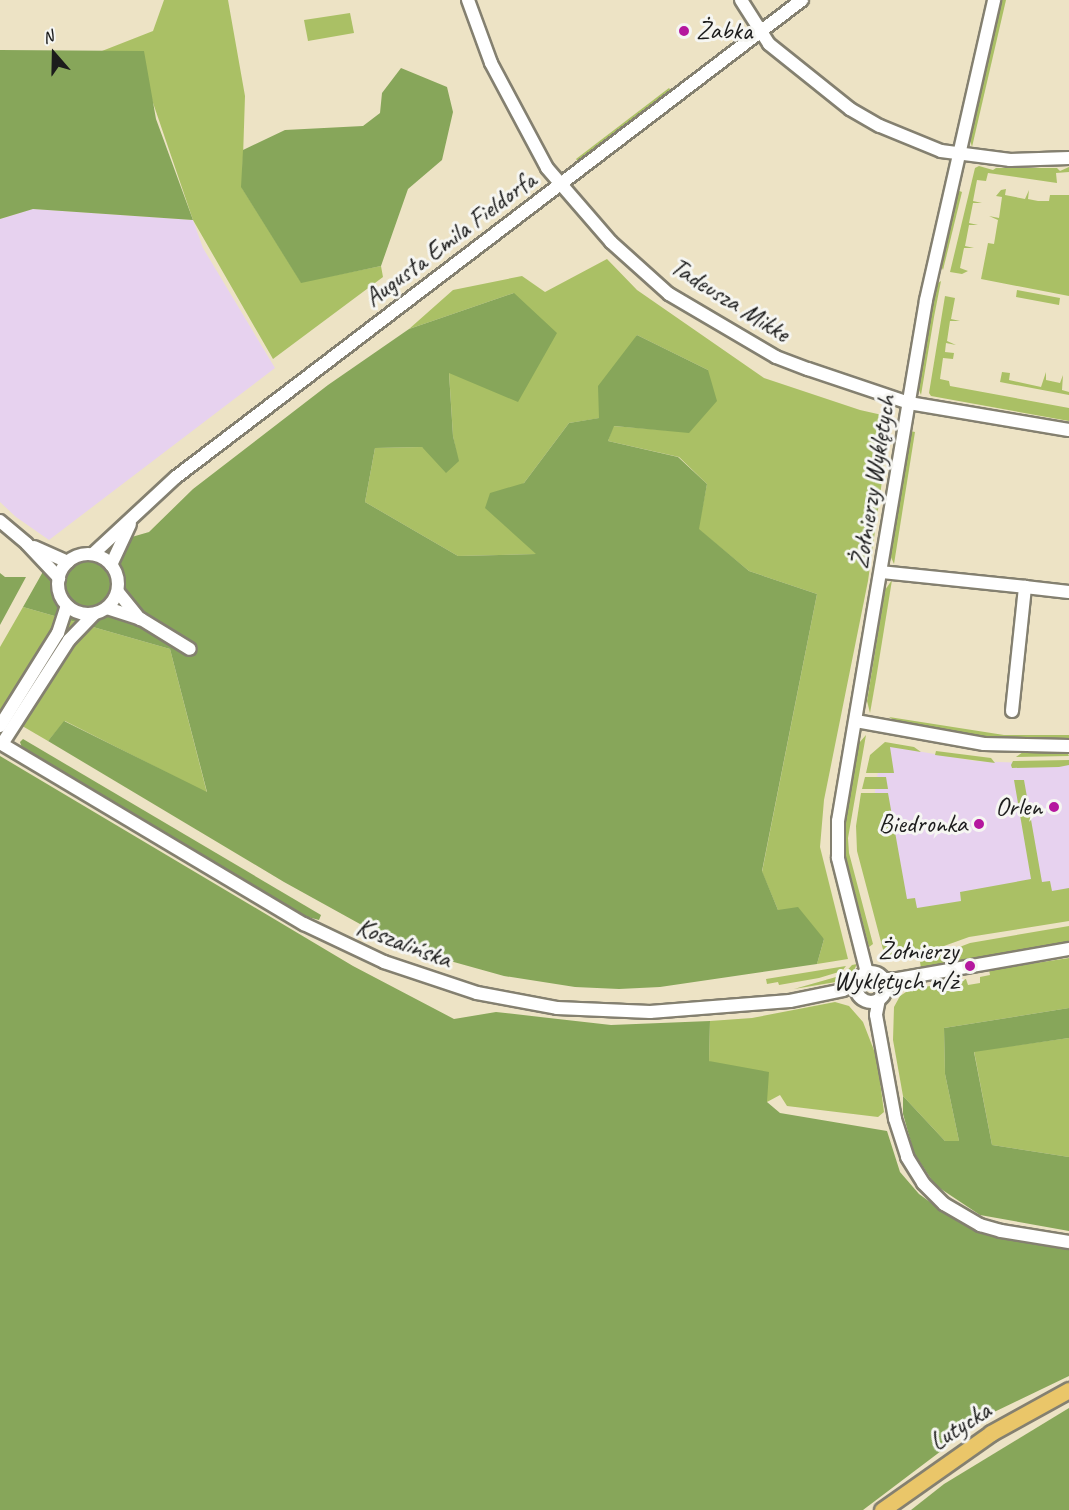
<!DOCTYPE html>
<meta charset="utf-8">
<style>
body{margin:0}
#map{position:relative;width:1069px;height:1510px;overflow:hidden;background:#ede3c5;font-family:Caveat,sans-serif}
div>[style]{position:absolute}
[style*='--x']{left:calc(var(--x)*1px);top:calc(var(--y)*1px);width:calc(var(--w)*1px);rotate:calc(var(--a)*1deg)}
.built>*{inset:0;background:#e7d2ef}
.green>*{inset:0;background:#aac065}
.forest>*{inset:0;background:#87a65a}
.roads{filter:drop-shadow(2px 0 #848070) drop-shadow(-2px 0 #848070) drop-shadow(0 2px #848070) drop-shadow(0 -2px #848070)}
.minor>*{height:12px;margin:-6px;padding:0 6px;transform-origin:6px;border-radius:6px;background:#fff}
.minor>.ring{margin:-6px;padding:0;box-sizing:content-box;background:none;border:12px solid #fff;border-radius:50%}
.major>*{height:15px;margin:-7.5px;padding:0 7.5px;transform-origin:7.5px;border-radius:7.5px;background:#eac669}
.dots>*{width:16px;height:16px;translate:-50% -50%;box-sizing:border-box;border:3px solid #f6f6f2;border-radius:50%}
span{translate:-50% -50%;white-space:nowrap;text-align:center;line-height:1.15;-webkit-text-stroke:6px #f6f6f2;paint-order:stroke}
.poi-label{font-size:26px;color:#1c1c1c}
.left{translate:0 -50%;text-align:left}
.right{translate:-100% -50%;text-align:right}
.street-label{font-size:26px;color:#1c1c1c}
.north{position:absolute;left:24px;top:24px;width:60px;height:60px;-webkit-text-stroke:4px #f6f6f2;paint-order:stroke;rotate:340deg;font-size:16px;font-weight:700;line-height:24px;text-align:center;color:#1c1c1c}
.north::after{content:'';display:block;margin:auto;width:21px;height:27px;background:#1c1c1c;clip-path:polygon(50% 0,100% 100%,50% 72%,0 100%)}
</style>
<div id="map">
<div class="built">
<i style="clip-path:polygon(33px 209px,193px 220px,203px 248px,275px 368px,49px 540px,16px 517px,0 502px,0 219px)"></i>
<i style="clip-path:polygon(882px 745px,975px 761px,1069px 765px,1069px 890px,908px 917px,873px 805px)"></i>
</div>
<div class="green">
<i style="clip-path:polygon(164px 0,228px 0,245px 96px,242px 188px,301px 282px,381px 266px,383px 277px,273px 359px,193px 220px,151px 97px,102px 51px,153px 31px)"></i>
<i style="clip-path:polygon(1000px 0,1006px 0,972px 147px,969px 136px)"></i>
<i style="clip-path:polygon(350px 13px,354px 33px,308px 41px,304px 20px)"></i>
<i style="clip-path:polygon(669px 88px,672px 92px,579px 163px,576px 159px)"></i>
<i style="clip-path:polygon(979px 166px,993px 170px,996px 168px,1057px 168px,1060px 171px,1069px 167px,1069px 172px,1056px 173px,1057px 183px,988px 173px,986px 181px,977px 180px,973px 201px,982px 203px,973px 203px,969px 223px,978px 225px,969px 225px,965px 246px,974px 248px,964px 248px,960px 268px,968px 271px,962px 274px,950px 272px,975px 168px)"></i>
<i style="clip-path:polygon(1006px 189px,1005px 195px,1025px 199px,1029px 190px,1028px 199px,1038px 201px,1049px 201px,1050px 195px,1069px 195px,1069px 296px,981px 279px,988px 243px,994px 244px,998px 220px,989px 216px,999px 218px,1002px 197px,996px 196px,1001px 190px)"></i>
<i style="clip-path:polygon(957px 190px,962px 192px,943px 270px,940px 264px)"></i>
<i style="clip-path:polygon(607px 259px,637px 290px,764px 378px,860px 410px,891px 417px,868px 581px,824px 800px,820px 847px,848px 959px,817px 964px,824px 939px,778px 910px,762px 872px,817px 594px,749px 571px,698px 529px,707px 484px,679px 457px,608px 441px,613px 426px,689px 432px,708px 370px,637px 335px,600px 418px,569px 423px,524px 483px,486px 508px,537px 554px,458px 556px,365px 502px,375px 448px,422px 447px,458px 461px,453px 436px,449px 372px,514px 293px,409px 329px,453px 290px,522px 276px,545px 292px)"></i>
<i style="clip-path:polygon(941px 281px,934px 317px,921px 395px,917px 385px,929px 312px,935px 285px)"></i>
<i style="clip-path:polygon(1017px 290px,1060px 298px,1059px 305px,1016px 297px)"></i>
<i style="clip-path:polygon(945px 296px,955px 298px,951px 319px,960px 321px,950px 321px,947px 341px,956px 345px,946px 343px,945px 352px,954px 353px,953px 359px,943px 358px,940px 379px,949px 381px,950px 386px,1069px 408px,1069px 421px,931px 396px,929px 393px)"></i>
<i style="clip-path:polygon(1002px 372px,1010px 373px,1009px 380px,1041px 387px,1046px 372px,1046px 380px,1060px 383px,1063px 375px,1062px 390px,1069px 392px,1069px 395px,1000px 382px)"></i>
<i style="clip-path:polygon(910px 431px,915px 432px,894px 564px,890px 555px)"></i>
<i style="clip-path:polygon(892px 580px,876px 679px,870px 713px,867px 701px,885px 590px)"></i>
<i style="clip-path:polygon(23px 607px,170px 649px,207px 793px,65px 721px,48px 741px,0 713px,0 647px)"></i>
<i style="clip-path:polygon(889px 717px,1004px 735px,1069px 735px,1069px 741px,1036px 742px,979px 738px,900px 724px)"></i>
<i style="clip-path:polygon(866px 735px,848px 838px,849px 853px,873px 944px,869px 947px,843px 846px,847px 802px,859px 743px)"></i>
<i style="clip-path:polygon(885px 742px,914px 747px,921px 752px,890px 747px,894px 773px,866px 773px,870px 755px)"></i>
<i style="clip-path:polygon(936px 751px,991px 758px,995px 763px,935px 755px)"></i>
<i style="clip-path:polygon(1023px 752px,1067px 752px,1069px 756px,1016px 757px)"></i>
<i style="clip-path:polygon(1069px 760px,1069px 765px,1059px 767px,1012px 768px,1011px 765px,1013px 761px)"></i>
<i style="clip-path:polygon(865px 777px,886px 777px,888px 789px,862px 789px)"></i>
<i style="clip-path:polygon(1014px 780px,1024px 780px,1042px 882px,1050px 881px,1052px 891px,1069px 888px,1069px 921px,969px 937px,919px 955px,894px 959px,885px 957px,857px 851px,856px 826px,861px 793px,888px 793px,907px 899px,915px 898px,917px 908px,961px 901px,960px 892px,1031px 879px)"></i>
<i style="clip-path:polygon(1069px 926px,1069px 943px,921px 968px,920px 962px,970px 943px)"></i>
<i style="clip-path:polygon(1069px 958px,1069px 1008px,944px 1028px,945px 1074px,959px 1141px,945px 1141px,903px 1096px,893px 1040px,894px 1007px,900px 996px,909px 990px,966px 979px,968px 985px,980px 983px,980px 977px,990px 975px,989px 970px)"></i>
<i style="clip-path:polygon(857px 964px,852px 974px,842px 981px,794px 989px,843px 975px,852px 965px)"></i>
<i style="clip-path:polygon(846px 966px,842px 971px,819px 978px,779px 985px,778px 982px,767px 984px,766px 979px)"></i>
<i style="clip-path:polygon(835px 1002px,849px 1006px,863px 1022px,877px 1058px,884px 1112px,878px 1117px,787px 1106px,780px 1095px,767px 1102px,709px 1061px,710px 1021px,752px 1018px)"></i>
<i style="clip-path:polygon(1069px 1038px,1069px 1157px,992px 1145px,974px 1051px)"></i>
</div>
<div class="forest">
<i style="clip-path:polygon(0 50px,144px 51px,156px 119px,193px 220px,33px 209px,0 219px)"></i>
<i style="clip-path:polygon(401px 68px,447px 87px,453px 112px,442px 160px,408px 189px,381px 266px,301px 283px,241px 187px,243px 150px,285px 130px,363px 126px,380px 113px,382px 93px)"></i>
<i style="clip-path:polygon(514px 293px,557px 333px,518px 402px,449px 373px,453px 436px,459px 461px,446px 473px,422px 447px,375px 448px,365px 502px,458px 556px,536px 554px,485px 508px,490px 493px,524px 483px,569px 423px,599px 418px,598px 386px,637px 335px,708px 370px,717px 401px,689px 433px,614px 426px,608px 441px,678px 457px,707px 484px,699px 529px,749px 571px,817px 594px,762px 871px,778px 910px,798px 907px,824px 939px,817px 964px,660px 987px,619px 989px,575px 987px,504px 976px,443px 959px,369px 929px,284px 882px,48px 741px,64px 721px,207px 792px,170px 649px,23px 607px,49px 561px,149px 532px,193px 489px,328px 385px,409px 329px)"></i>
<i style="clip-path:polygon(0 573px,5px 577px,26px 577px,0 625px)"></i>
<i style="clip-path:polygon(23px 739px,321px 915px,319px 920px,304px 916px,241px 881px,22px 748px,20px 742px)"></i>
<i style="clip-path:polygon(0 756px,353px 966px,454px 1019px,496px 1012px,611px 1025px,710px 1021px,709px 1061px,769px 1072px,767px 1102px,780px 1113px,887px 1131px,900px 1172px,919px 1194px,952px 1218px,992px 1235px,1069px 1248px,1069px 1376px,990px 1414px,863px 1510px,0 1510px)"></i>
<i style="clip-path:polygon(1069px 1008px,1069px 1038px,974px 1052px,992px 1145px,1069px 1157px,1069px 1231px,980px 1215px,935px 1185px,914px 1153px,903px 1114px,903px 1096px,945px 1141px,959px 1141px,945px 1074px,944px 1028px)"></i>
<i style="clip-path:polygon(1069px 1408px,1069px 1510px,911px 1510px,944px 1484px)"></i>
</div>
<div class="roads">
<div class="minor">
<i style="--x:468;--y:0;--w:67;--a:69.9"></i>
<i style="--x:491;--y:63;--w:119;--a:61.9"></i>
<i style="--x:547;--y:168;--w:98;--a:49.1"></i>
<i style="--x:611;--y:242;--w:78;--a:41.9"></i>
<i style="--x:669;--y:294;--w:124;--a:30.5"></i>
<i style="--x:776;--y:357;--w:34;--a:21"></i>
<i style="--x:808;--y:369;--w:107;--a:18.6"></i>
<i style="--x:909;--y:403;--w:162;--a:9.6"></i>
<i style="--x:741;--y:0;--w:52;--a:57.5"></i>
<i style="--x:769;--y:44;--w:104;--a:38.7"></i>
<i style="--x:850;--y:109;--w:34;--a:30"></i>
<i style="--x:880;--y:126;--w:66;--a:22.3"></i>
<i style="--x:941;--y:151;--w:70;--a:7.4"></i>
<i style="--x:1010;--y:160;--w:59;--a:-1.9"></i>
<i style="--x:0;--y:521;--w:35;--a:40"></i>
<i style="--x:27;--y:544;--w:47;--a:46.7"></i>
<i style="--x:34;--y:547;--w:37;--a:24"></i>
<i style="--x:93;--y:554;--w:113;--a:-42.9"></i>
<i style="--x:176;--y:477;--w:787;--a:-37.31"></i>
<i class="ring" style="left:58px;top:554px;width:48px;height:48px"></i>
<i style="--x:111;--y:565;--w:45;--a:-65.1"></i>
<i style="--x:881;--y:572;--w:145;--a:5.9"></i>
<i style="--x:118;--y:592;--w:35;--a:51"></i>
<i style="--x:107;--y:608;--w:36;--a:18"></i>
<i style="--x:141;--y:619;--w:57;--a:31.5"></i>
<i style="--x:1012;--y:711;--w:125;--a:-84"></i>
<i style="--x:1025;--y:587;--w:44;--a:6.5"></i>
<i style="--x:856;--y:721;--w:130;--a:10.2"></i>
<i style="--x:984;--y:744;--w:85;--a:1.3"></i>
<i style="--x:0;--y:726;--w:110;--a:-58.1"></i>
<i style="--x:58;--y:633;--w:29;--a:-72"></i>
<i style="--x:0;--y:743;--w:354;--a:30.8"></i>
<i style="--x:304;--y:924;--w:89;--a:25.4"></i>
<i style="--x:384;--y:962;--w:98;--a:18.4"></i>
<i style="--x:477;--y:993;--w:81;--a:10.6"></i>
<i style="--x:557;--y:1008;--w:93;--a:2.5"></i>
<i style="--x:650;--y:1012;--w:140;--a:-4.5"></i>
<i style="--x:790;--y:1001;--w:54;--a:-11.7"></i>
<i style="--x:843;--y:990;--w:15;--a:-23"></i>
<i style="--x:2;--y:744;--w:124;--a:-57.2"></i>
<i style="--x:69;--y:640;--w:36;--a:-46"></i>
<i class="ring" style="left:856px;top:972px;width:18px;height:18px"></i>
<i style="--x:867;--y:973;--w:119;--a:-104.2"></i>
<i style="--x:838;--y:858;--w:37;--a:-90"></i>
<i style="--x:838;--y:821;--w:528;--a:-80.41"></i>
<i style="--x:926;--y:300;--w:308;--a:-77.2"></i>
<i style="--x:883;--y:979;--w:15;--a:0"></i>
<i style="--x:898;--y:979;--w:174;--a:-10"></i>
<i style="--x:879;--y:999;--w:16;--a:101"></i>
<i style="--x:876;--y:1015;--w:106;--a:79.6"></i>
<i style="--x:895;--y:1119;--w:40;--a:72"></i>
<i style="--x:907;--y:1157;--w:31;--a:58"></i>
<i style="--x:923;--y:1183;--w:30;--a:45"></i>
<i style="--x:944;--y:1204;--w:42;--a:30.3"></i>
<i style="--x:980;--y:1225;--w:22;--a:16"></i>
<i style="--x:1001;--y:1231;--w:69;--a:9.2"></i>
</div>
<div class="major">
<i style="--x:882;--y:1510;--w:133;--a:-35.2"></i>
<i style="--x:991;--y:1433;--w:89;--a:-28.9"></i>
</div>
</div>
<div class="dots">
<i style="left:684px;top:31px;background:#b5179e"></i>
<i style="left:1054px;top:807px;background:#b5179e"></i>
<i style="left:979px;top:824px;background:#b5179e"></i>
<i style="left:970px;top:966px;background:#b5179e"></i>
</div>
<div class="poi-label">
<span class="left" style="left:696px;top:31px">Żabka</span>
<span class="right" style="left:1042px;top:807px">Orlen</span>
<span class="right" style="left:967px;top:824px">Biedronka</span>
<span class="right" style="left:958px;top:966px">Żołnierzy<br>Wyklętych n/ż</span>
</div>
<div class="street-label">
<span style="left:450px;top:239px;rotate:-37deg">Augusta Emila Fieldorfa</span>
<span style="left:730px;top:300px;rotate:32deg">Tadeusza Mikke</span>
<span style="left:873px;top:482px;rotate:-81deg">Żołnierzy Wyklętych</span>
<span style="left:404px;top:943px;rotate:21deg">Koszalińska</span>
<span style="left:960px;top:1426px;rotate:-33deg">Lutycka</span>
</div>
<div class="north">N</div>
</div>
